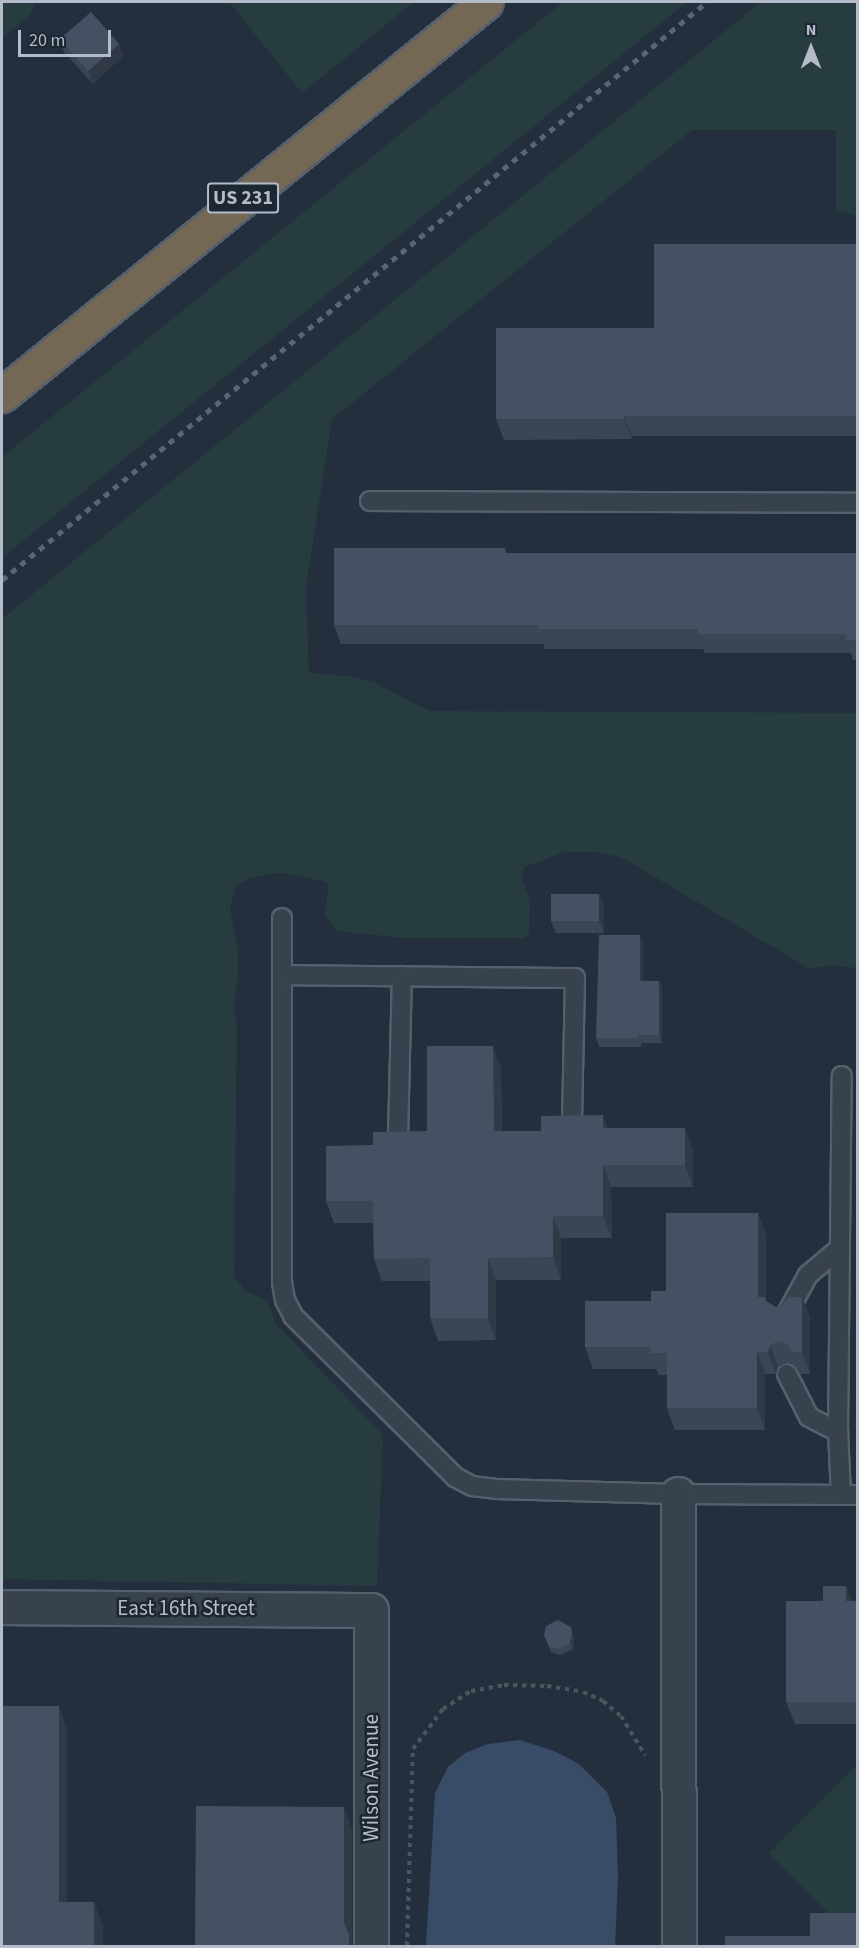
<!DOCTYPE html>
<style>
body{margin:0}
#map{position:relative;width:859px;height:1948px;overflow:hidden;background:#242f3e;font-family:"Source Sans 3",sans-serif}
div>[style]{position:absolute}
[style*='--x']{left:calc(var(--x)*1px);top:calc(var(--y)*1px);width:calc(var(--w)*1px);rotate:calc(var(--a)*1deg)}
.green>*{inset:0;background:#263c3f}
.water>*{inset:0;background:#394c67}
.path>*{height:4px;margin-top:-2px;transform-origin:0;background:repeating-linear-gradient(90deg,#44595c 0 4.5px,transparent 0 9px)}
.roads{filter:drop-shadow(2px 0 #565f6c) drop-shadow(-2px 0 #565f6c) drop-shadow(0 2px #565f6c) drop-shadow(0 -2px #565f6c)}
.lane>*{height:18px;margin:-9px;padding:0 9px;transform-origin:9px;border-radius:9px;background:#38414e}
.street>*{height:33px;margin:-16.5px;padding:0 16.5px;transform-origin:16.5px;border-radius:16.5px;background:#38414e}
.highway>*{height:33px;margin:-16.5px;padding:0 16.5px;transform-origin:16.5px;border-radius:16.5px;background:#746855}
.rail>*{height:4.5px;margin-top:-2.25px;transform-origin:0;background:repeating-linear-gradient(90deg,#5a6575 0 6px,transparent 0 12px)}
.wall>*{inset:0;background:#3b4654}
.shaded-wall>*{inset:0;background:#303945}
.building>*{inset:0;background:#455162}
span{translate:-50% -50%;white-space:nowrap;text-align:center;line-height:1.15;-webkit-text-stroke:5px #1d2633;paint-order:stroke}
.shield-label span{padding:2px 4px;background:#1d2633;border:2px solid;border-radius:4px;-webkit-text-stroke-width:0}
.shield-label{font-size:20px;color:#b4bcc9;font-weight:700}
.street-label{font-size:21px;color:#b4bcc9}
.frame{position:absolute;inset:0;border:3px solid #b4bcc9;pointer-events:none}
.north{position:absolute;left:781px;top:18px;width:60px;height:60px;-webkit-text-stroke:4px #1d2633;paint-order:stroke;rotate:0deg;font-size:16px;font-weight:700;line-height:24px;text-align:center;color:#b4bcc9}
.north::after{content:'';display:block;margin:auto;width:21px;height:27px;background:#b4bcc9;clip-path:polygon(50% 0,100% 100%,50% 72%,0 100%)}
.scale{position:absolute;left:18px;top:30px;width:93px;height:27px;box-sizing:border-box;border:3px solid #b4bcc9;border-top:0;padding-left:8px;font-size:18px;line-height:21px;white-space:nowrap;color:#b4bcc9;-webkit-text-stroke:4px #1d2633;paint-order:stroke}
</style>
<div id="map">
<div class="green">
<i style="clip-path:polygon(2px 2px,35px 2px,31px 14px,2px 38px)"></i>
<i style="clip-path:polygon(229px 2px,414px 2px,302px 93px)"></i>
<i style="clip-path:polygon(563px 2px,687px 2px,2px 558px,2px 457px)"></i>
<i style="clip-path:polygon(761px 2px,857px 2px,857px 216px,836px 210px,836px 130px,692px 130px,332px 419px,306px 587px,309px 673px,347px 676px,374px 682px,429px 711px,857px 713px,857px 968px,830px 965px,810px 969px,621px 857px,596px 852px,565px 852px,524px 867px,521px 877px,530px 901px,529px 933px,524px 938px,404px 938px,337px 931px,324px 914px,329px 885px,323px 881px,281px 873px,251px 877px,235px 887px,230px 909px,238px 949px,238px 978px,233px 1009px,237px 1024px,234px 1277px,245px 1290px,267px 1301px,277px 1325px,383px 1435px,377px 1586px,2px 1579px,2px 619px)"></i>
<i style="clip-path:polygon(857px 1765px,857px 1932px,833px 1918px,769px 1853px)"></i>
</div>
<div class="water">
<i style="clip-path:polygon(520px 1740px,554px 1751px,579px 1764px,607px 1792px,616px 1818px,618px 1879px,615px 1946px,426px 1946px,435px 1793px,448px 1767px,465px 1753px,488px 1744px)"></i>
</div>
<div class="path">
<i style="--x:407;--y:1946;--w:197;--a:-88.3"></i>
<i style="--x:413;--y:1749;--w:50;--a:-53.1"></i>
<i style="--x:443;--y:1709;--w:33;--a:-33"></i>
<i style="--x:471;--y:1691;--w:34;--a:-10"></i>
<i style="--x:504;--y:1685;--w:43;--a:1.3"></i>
<i style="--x:547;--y:1686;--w:36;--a:9"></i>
<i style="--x:583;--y:1692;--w:22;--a:24"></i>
<i style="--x:603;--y:1701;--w:23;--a:40"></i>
<i style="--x:621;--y:1716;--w:46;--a:58.4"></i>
</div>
<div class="roads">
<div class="lane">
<i style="--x:370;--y:501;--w:488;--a:0.2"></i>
<i style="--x:282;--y:918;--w:364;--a:90"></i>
<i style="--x:282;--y:1282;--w:18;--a:81"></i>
<i style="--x:285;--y:1300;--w:18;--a:63"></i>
<i style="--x:293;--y:1316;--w:228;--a:44.8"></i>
<i style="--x:455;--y:1477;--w:19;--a:28"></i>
<i style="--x:472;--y:1486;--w:24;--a:7"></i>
<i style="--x:496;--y:1489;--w:182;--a:1.6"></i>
<i style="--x:678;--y:1494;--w:180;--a:0.3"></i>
<i style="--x:282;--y:975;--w:293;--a:0.6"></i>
<i style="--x:575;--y:978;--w:148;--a:91.2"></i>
<i style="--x:398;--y:1137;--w:161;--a:-88.6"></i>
<i style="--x:785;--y:1317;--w:48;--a:-61.3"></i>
<i style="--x:808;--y:1275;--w:42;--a:-40.2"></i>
<i style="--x:787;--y:1374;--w:48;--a:62.9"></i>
<i style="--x:809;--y:1417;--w:33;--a:27"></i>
<i style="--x:841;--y:1495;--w:63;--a:-92.7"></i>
<i style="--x:838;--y:1432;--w:356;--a:-89.4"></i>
</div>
<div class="street">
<i style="--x:678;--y:1494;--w:452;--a:89.9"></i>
<i style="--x:2;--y:1607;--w:369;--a:0.5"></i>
<i style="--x:371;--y:1610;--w:336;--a:90"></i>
</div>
<div class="highway">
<i style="--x:2;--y:395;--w:623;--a:-39.08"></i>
</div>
</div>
<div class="rail">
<i style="--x:2;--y:580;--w:912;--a:-39.35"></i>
</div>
<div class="wall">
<i style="clip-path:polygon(60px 39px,119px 44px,123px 56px,93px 84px,64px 52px)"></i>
<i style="clip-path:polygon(858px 244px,858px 436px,632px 436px,632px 439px,504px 440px,496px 419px,654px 328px)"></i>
<i style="clip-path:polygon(505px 548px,507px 553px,858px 553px,858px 660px,853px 660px,851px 653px,705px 653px,703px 649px,545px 649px,543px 644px,341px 644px,334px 625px)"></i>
<i style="clip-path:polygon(599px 894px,604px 906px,604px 933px,556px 933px,551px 921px)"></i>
<i style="clip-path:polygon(643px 944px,643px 981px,659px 981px,662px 989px,662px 1043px,641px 1043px,641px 1047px,599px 1047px,596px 1038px)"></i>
<i style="clip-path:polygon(493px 1046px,501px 1068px,502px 1131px,541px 1131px,603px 1115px,607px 1128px,693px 1150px,693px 1187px,611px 1187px,612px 1238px,561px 1238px,561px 1280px,496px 1280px,496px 1340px,438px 1341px,430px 1318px,430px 1281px,382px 1281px,374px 1259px,373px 1223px,334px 1223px,326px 1201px,373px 1145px,427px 1131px)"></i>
<i style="clip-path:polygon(758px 1213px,766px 1235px,766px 1300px,767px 1302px,776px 1307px,802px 1297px,810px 1318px,810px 1374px,800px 1374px,794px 1365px,787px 1363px,778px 1367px,776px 1374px,765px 1374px,765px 1430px,675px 1430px,667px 1408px,667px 1375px,659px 1375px,656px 1369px,593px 1369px,585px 1347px,666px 1291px)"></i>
<i style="clip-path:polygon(846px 1586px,852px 1601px,858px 1601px,858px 1724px,795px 1724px,786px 1702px,823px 1601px)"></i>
<i style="clip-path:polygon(573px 1634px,574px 1641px,573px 1649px,560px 1655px,551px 1652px,544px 1635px)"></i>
</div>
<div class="shaded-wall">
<i style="clip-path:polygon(119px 44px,123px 56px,93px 84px,88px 71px)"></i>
<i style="clip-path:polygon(624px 416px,632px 436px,632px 439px,624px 419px)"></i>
<i style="clip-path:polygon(599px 894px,604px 906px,604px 933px,599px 921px)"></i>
<i style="clip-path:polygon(640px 935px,643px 944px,643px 989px,640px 981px)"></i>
<i style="clip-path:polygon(659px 981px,662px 989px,662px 1043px,659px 1035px)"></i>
<i style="clip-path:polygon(493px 1046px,501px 1068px,502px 1153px,494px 1131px)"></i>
<i style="clip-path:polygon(603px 1115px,611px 1138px,603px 1128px)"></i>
<i style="clip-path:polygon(685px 1128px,693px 1150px,693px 1187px,685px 1165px)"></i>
<i style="clip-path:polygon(603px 1165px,611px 1187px,612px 1238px,603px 1216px)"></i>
<i style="clip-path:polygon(758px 1213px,766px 1235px,766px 1300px,758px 1297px)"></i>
<i style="clip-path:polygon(553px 1216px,561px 1238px,561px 1280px,553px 1257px)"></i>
<i style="clip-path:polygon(488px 1258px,496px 1280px,496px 1340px,488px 1318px)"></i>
<i style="clip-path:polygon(802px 1297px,810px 1318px,810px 1374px,802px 1352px)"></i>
<i style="clip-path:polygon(770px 1345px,778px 1367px,776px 1374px,768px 1352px)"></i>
<i style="clip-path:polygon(757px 1352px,765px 1374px,765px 1430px,757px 1408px)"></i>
<i style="clip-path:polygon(846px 1586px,855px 1609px,846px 1601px)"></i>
<i style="clip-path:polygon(571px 1627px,574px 1641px,573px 1649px,570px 1643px)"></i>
<i style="clip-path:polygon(59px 1706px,67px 1729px,67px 1925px,59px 1902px)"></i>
<i style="clip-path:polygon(344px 1807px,352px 1830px,352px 1944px,353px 1947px,349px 1947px,344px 1923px)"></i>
<i style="clip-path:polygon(94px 1902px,103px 1925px,103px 1947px,94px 1947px)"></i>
</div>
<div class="building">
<i style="clip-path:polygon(91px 12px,119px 44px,88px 71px,60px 39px)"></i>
<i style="clip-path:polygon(654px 244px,858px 244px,858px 416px,624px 416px,624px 419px,496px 419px,496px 328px,654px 328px)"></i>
<i style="clip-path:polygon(334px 548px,505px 548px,505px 553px,858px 553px,858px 640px,846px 640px,846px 634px,698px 634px,698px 629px,538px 629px,538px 625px,334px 625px)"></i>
<i style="clip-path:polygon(551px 894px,599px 894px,599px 921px,551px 921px)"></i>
<i style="clip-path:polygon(599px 935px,640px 935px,640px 981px,659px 981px,659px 1035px,638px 1035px,638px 1038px,596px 1038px)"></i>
<i style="clip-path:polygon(427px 1046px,493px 1046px,494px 1131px,541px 1131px,541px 1116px,603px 1115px,603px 1128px,685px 1128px,685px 1165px,603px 1165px,603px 1216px,553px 1216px,553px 1257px,488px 1258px,488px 1318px,430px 1318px,430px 1258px,374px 1259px,373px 1201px,326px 1201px,326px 1146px,373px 1145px,373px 1132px,427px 1131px)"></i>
<i style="clip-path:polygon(666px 1213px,758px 1213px,758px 1297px,765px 1297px,767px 1302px,776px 1307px,782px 1305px,789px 1297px,802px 1297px,802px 1352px,792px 1352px,786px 1343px,779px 1341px,770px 1345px,768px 1352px,757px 1352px,757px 1408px,667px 1408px,667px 1353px,651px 1353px,651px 1347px,585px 1347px,585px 1301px,651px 1301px,651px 1291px,666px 1291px)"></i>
<i style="clip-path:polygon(823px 1586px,846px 1586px,846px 1601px,858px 1601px,858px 1702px,786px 1702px,786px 1601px,823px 1601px)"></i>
<i style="clip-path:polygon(558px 1620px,571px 1627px,572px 1634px,570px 1643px,558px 1649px,549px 1646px,544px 1635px,546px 1626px)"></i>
<i style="clip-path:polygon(2px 1706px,59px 1706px,59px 1902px,94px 1902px,94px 1947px,2px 1947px)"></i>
<i style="clip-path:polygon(196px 1806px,344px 1807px,344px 1923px,349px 1935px,349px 1947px,195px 1947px)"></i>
<i style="clip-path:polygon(810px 1913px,858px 1913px,858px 1947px,725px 1947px,725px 1936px,810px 1936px)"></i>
</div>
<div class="shield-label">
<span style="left:243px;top:198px">US 231</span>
</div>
<div class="street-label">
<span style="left:186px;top:1608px">East 16th Street</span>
<span style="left:371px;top:1778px;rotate:-90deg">Wilson Avenue</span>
</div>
<div class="frame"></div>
<div class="north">N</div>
<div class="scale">20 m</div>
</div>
